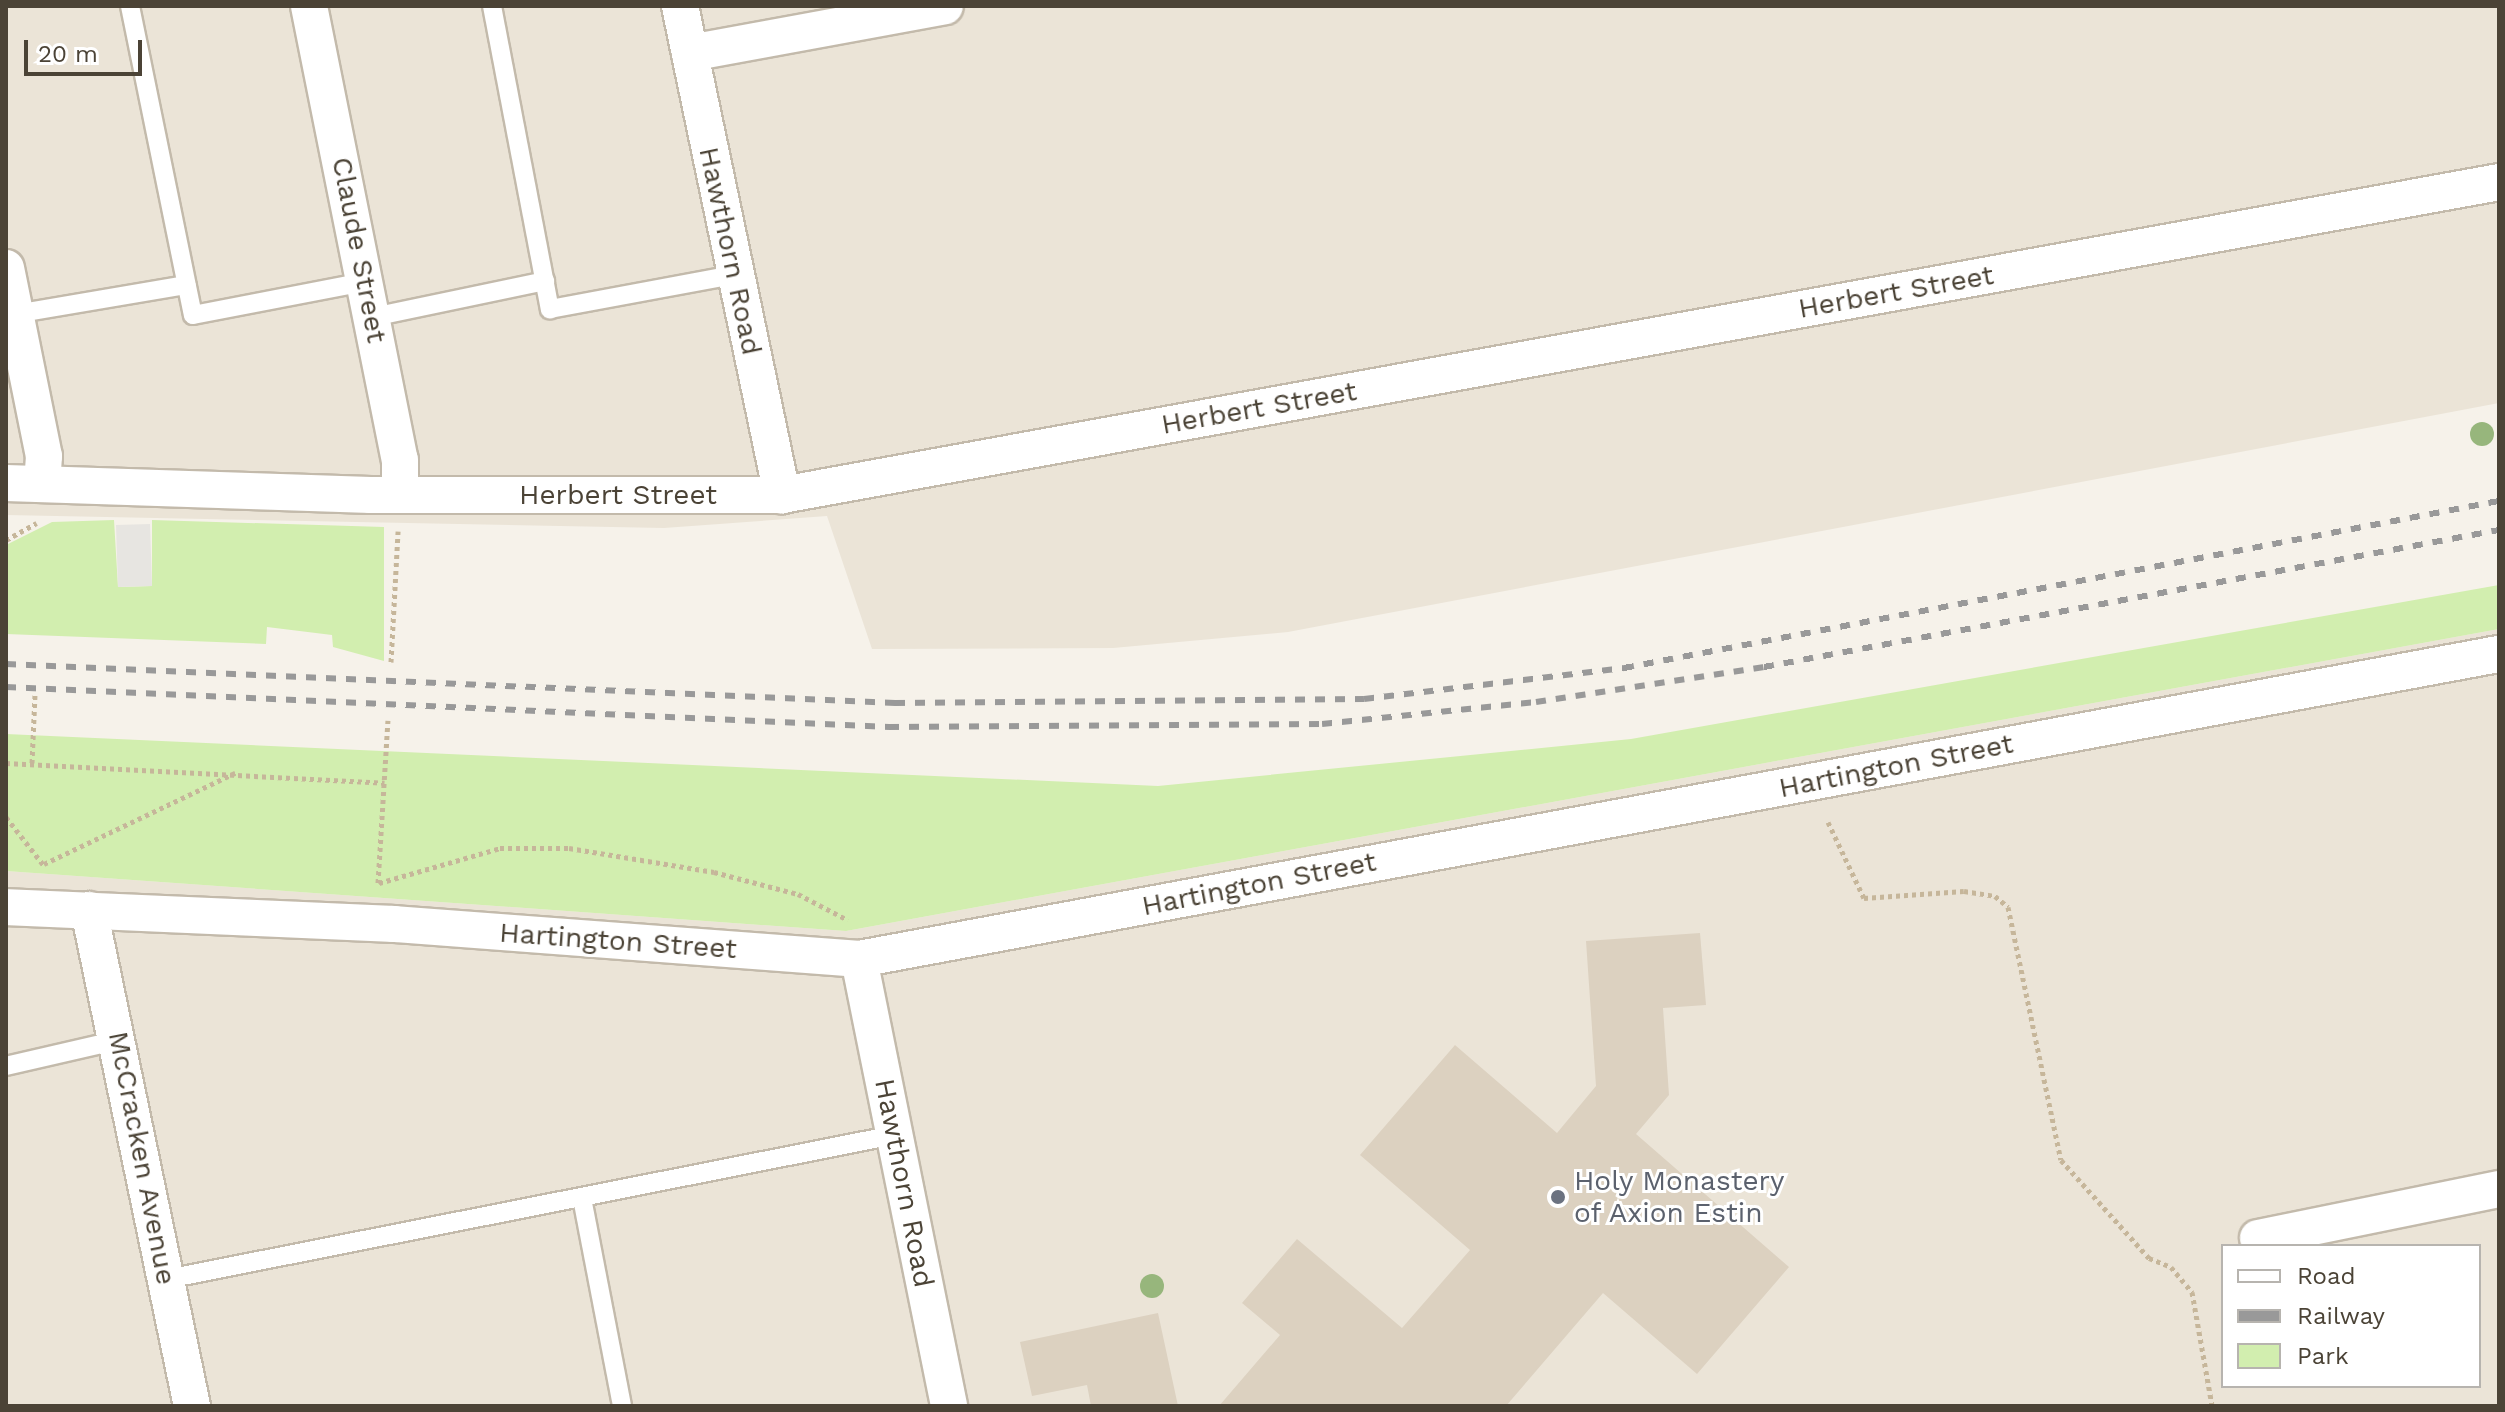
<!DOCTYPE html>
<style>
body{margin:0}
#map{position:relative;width:2505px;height:1412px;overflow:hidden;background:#f6f2ea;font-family:"Work Sans",sans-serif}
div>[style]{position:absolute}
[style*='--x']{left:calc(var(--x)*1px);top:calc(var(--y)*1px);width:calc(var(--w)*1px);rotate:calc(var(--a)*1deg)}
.residential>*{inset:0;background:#ebe4d7}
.green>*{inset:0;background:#d2eeaf}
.parking>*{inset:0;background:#e7e5e1}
.building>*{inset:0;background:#dcd1c0}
.path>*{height:5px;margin-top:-2.5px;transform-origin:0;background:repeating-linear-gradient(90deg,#c6b69a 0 4px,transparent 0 8px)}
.roads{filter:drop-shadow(2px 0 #c3baab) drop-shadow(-2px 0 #c3baab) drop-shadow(0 2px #c3baab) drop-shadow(0 -2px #c3baab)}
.service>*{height:18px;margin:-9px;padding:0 9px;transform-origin:9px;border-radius:9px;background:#fff}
.minor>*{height:36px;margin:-18px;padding:0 18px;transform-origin:18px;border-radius:18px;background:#fff}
.rail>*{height:6px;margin-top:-3px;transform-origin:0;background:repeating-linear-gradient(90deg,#999 0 10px,transparent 0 20px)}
.trees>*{width:24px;height:24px;margin:-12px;border-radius:50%;background:#97b67c}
.dots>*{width:22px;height:22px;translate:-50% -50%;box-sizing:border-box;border:4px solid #fff;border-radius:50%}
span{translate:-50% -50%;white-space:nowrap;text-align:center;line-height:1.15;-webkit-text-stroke:6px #fff;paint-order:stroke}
.street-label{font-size:28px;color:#4b4336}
.worship-label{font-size:28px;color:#5b616d}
.left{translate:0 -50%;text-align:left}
.frame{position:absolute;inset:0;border:8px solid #4b4336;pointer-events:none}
.legend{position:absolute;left:2221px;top:1244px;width:260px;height:144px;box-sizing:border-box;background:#fff;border:2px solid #b7b4af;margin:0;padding:10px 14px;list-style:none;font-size:24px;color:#4b4336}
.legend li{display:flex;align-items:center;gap:16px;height:40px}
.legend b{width:40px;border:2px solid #b7b4af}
.scale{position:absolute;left:24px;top:40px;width:118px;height:36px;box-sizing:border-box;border:4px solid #4b4336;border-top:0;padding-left:10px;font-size:24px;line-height:28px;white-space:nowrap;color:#4b4336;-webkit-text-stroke:6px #fff;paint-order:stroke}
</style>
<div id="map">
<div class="residential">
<i style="clip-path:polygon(6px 6px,2499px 6px,2499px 403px,1288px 632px,1113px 648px,872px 649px,827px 516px,664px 528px,6px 515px)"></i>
<i style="clip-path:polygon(evenodd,2499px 629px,2499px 1406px,6px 1406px,6px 871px,846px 931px,2499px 629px,2223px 1246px,2479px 1246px,2479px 1386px,2223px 1386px,2223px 1246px)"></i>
</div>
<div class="green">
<i style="clip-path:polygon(114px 520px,118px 587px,152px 586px,152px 520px,384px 527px,384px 661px,333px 647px,332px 635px,267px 627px,266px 644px,6px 634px,6px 545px,52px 522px)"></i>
<i style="clip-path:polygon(2499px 585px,2499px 629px,846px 931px,6px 871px,6px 734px,1158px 786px,1631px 739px)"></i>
</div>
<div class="parking">
<i style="clip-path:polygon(150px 524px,152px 586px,118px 587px,116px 525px)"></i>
</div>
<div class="building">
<i style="clip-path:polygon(1700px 933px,1706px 1005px,1663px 1008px,1669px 1095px,1636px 1134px,1789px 1267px,1697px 1374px,1603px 1293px,1506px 1406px,1219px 1406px,1280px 1335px,1242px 1303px,1297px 1239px,1402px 1328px,1470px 1250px,1360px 1155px,1455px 1045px,1557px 1133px,1596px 1086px,1586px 941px)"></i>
<i style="clip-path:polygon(1158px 1313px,1178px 1406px,1091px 1406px,1087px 1385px,1032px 1396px,1020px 1342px)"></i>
</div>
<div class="path">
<i style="--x:6;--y:540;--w:35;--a:-29"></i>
<i style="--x:391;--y:662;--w:131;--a:-86.9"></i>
<i style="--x:6;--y:763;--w:379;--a:3"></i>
<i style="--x:32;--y:763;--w:68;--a:-87.5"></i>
<i style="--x:6;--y:817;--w:63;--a:52"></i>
<i style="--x:1828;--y:822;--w:84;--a:64.7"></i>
<i style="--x:1864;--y:898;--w:100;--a:-4"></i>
<i style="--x:1964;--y:891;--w:31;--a:9"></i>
<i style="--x:1995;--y:896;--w:17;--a:40"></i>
<i style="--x:2008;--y:907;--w:258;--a:78.2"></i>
<i style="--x:2061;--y:1160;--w:132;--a:48.1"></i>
<i style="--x:2149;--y:1258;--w:24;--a:22"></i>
<i style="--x:2171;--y:1267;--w:33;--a:50"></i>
<i style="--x:2192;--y:1292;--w:116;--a:80"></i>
<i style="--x:44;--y:864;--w:212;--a:-25.5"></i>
<i style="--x:378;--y:883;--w:163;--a:-86.5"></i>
<i style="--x:379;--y:883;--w:126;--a:-16.1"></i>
<i style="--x:500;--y:848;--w:69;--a:0"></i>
<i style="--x:569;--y:848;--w:147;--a:9.4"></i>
<i style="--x:714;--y:872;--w:87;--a:14.7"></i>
<i style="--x:798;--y:894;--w:56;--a:27.5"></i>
</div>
<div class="roads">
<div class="service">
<i style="--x:130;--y:6;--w:315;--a:78.5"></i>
<i style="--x:193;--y:315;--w:175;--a:-10.9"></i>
<i style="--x:492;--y:6;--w:309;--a:79.2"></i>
<i style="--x:550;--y:309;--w:187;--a:-10.5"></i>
<i style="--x:15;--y:314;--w:174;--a:-9.6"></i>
<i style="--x:373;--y:317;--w:176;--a:-11.8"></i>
<i style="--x:6;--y:1066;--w:116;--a:-13"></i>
<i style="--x:582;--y:1198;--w:212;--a:79.1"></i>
<i style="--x:167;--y:1279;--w:741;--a:-11.2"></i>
</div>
<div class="minor">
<i style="--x:309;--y:6;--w:463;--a:78.7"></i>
<i style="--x:400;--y:460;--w:35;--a:90"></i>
<i style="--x:680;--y:6;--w:500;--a:78.2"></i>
<i style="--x:690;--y:53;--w:259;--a:-10.4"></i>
<i style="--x:6;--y:268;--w:192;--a:78.6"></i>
<i style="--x:44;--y:456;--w:27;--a:94"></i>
<i style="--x:6;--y:483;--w:365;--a:1.9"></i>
<i style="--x:371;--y:495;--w:411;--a:0"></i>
<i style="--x:782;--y:495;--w:1745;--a:-10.33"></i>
<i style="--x:6;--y:907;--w:388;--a:2.5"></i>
<i style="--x:394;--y:924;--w:466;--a:4.3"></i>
<i style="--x:859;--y:959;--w:1668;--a:-10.54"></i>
<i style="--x:89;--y:910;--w:507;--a:78.27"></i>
<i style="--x:859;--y:959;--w:456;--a:78.6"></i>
<i style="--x:2258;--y:1238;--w:246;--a:-11.5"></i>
</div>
</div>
<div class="rail">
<i style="--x:6;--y:664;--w:890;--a:2.51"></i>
<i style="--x:895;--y:703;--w:469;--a:-0.5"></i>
<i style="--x:1364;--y:699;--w:262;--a:-6.8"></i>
<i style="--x:1624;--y:668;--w:891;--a:-10.81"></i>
<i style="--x:6;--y:687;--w:884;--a:2.59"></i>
<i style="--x:889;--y:727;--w:433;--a:-0.4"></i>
<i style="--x:1322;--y:724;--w:215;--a:-5.9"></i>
<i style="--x:1536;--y:702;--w:231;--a:-8.7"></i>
<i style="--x:1764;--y:667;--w:748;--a:-10.56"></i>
</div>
<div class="trees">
<i style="left:2482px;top:434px"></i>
<i style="left:1152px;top:1286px"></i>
</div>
<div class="dots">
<i style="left:1558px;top:1197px;background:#6b7280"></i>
</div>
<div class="street-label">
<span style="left:359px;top:250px;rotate:79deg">Claude Street</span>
<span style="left:730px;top:251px;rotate:78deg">Hawthorn Road</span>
<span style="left:1896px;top:292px;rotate:-10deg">Herbert Street</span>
<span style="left:1259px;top:408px;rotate:-10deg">Herbert Street</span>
<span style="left:618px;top:495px">Herbert Street</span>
<span style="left:1896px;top:766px;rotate:-11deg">Hartington Street</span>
<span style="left:1259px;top:884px;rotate:-11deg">Hartington Street</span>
<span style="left:618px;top:941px;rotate:4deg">Hartington Street</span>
<span style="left:142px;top:1158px;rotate:79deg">McCracken Avenue</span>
<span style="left:904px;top:1183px;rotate:79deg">Hawthorn Road</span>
</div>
<div class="worship-label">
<span class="left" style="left:1574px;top:1197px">Holy Monastery<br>of Axion Estin</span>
</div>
<div class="frame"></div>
<ul class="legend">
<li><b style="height:10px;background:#fff"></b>Road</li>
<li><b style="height:10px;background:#999"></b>Railway</li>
<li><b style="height:22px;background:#d2eeaf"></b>Park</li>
</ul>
<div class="scale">20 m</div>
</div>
